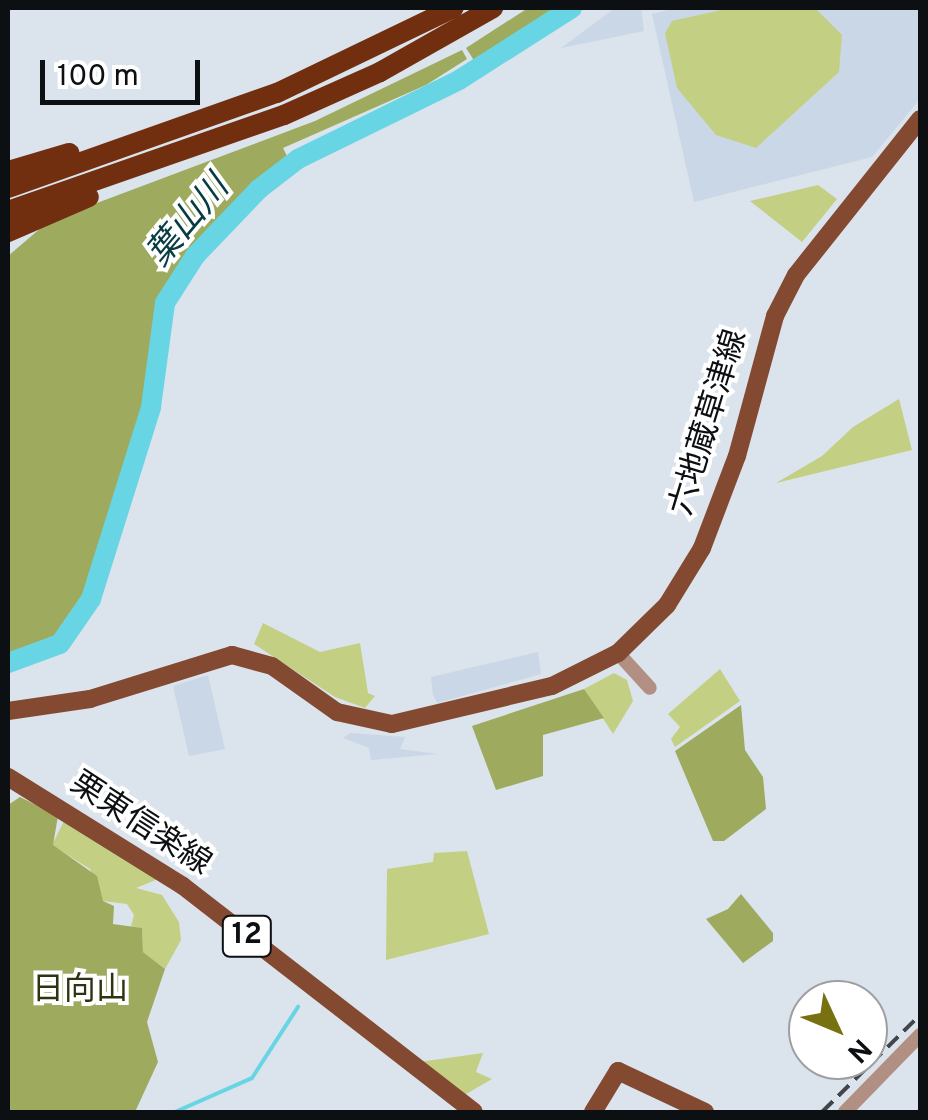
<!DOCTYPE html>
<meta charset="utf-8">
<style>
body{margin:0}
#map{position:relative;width:928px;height:1120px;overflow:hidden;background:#dbe3ec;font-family:Overpass,"Noto Sans JP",sans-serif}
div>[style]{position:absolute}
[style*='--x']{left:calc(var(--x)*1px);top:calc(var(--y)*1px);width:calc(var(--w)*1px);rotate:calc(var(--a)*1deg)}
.built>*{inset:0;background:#cad7e6}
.green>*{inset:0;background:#c3d083}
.forest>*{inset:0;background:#9eab5f}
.stream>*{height:4px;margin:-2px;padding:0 2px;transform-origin:2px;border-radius:2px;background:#68d5e4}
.river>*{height:20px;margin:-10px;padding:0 10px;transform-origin:10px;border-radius:10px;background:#68d5e4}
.minor>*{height:14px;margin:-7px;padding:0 7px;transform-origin:7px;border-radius:7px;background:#b18f82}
.major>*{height:18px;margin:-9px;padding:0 9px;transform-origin:9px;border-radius:9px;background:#834931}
.highway>*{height:20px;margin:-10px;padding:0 10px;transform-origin:10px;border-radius:10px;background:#712f10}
.rail>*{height:4px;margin-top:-2px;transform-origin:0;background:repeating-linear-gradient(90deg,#42464a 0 15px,transparent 0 23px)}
span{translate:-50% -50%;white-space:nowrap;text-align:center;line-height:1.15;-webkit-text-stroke:8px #fff;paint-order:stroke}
.shield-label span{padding:2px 8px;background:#fff;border:2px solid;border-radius:8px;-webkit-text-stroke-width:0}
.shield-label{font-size:30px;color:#0d1013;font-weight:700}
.street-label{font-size:32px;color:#0d1013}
.park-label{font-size:32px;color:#2e3311}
.water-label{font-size:35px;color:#073c43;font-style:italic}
.frame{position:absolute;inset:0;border:10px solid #0d1013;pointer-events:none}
.north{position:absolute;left:788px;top:980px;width:100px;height:100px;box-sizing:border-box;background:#fff;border:2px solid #9e9fa1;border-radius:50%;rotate:134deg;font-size:28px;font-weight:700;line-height:40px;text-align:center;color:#0d1013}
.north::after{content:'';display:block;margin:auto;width:35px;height:45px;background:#787112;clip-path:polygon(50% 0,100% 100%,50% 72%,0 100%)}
.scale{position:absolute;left:40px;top:60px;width:160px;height:45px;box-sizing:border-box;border:5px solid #0d1013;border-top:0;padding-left:12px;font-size:30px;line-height:35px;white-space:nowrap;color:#0d1013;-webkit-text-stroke:8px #fff;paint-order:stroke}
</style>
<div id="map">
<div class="built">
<i style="clip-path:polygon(615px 8px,641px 8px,644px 31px,561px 48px)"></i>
<i style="clip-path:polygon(676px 8px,920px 8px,920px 99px,872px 157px,694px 202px,652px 14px)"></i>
<i style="clip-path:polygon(538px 652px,541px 674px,437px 703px,433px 695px,431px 677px)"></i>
<i style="clip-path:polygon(208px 675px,225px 749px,189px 756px,173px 686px)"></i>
<i style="clip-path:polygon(350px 733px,405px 737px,400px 749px,437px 754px,371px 760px,369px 748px,343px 738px)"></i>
</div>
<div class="green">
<i style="clip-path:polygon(730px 8px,815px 8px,842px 35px,839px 72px,756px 148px,716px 135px,677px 88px,665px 33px,672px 21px)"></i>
<i style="clip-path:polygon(818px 185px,837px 199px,802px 242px,750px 201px)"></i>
<i style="clip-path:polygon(899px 399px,912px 450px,776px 483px,822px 456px,853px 427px)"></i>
<i style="clip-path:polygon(263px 623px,320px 652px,360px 643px,368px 693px,375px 696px,365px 708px,335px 697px,254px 644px)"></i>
<i style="clip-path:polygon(720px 669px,740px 701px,675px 747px,671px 739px,680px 727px,668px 714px)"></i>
<i style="clip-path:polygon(614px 673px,627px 680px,633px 701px,613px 734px,584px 689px)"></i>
<i style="clip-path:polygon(65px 819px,158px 879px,136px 888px,162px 895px,179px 922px,181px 940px,165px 969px,143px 952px,142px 929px,131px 926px,134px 915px,127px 904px,103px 901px,90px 869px,52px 845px)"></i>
<i style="clip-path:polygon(467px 851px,489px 934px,386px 960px,387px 869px,433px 862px,434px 853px)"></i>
<i style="clip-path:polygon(483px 1053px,476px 1072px,492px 1079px,461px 1097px,419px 1062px)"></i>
</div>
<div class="forest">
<i style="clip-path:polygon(528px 8px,563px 8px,475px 62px,466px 48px)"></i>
<i style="clip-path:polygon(462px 50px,467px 59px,426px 85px,283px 148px,289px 160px,186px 261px,156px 317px,140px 422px,77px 618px,61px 633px,8px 654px,8px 256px,49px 221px,315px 121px)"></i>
<i style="clip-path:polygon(584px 689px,604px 718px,543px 735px,543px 776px,496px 790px,472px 726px)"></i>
<i style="clip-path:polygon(741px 705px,745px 750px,763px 777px,766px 809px,724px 841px,713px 841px,675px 751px)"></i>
<i style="clip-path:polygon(20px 797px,58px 816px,53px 845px,97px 876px,103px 901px,114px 906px,113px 924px,142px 928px,143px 952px,165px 969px,147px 1022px,158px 1062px,135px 1112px,8px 1112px,8px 805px)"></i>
<i style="clip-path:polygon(741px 894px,773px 933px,773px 941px,743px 963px,706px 919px,728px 909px)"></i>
</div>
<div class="stream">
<i style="--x:175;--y:1112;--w:84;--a:-23.8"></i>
<i style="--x:252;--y:1078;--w:85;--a:-57.1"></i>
</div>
<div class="river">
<i style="--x:8;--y:663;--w:55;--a:-20.1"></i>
<i style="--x:60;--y:644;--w:55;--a:-55.4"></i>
<i style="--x:91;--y:599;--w:201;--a:-72.6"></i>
<i style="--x:151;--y:407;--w:105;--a:-82.3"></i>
<i style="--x:165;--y:303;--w:56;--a:-57.4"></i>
<i style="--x:195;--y:256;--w:93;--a:-46.3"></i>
<i style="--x:259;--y:189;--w:49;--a:-37.6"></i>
<i style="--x:298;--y:159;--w:179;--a:-26.1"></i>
<i style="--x:459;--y:80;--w:134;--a:-32.5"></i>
</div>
<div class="minor">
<i style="--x:618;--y:653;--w:47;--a:47.6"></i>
<i style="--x:845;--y:1112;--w:107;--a:-45.8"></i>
</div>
<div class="major">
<i style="--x:8;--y:711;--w:83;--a:-8.3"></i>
<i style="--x:90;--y:699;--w:149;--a:-17.2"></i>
<i style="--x:232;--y:655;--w:41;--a:15.4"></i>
<i style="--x:272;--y:666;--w:80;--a:35.3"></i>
<i style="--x:337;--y:712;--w:56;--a:12.3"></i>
<i style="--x:392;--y:724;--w:164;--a:-13.4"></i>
<i style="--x:552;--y:686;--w:74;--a:-26.6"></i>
<i style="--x:618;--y:653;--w:69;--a:-44.4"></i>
<i style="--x:667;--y:605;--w:67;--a:-58.4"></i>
<i style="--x:702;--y:548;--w:98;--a:-69.2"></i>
<i style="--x:737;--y:456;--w:145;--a:-74.8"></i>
<i style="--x:775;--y:316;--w:46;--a:-62.9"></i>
<i style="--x:796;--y:275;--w:199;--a:-51.5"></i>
<i style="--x:8;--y:777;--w:206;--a:31.9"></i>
<i style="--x:183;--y:886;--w:368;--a:37.8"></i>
<i style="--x:593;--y:1112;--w:48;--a:-58.6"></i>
<i style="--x:618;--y:1071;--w:96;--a:25.2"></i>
</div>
<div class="highway">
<i style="--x:8;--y:171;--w:64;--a:-16.4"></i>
<i style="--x:8;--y:188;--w:285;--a:-19.5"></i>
<i style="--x:277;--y:93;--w:196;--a:-25.7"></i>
<i style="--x:8;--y:211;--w:292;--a:-19.2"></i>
<i style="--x:284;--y:115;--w:105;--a:-24.1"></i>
<i style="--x:380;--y:72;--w:130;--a:-29.5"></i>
<i style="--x:8;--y:232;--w:88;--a:-23.4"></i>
</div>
<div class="rail">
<i style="--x:822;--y:1112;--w:138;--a:-44.7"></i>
</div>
<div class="shield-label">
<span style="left:247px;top:936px">12</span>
</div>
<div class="street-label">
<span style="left:710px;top:423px;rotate:-73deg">六地蔵草津線</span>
<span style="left:140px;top:825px;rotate:33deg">栗東信楽線</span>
</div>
<div class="park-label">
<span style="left:80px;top:991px">日向山</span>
</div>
<div class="water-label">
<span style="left:189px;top:222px;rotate:-50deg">葉山川</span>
</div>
<div class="frame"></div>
<div class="north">N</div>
<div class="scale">100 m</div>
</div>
